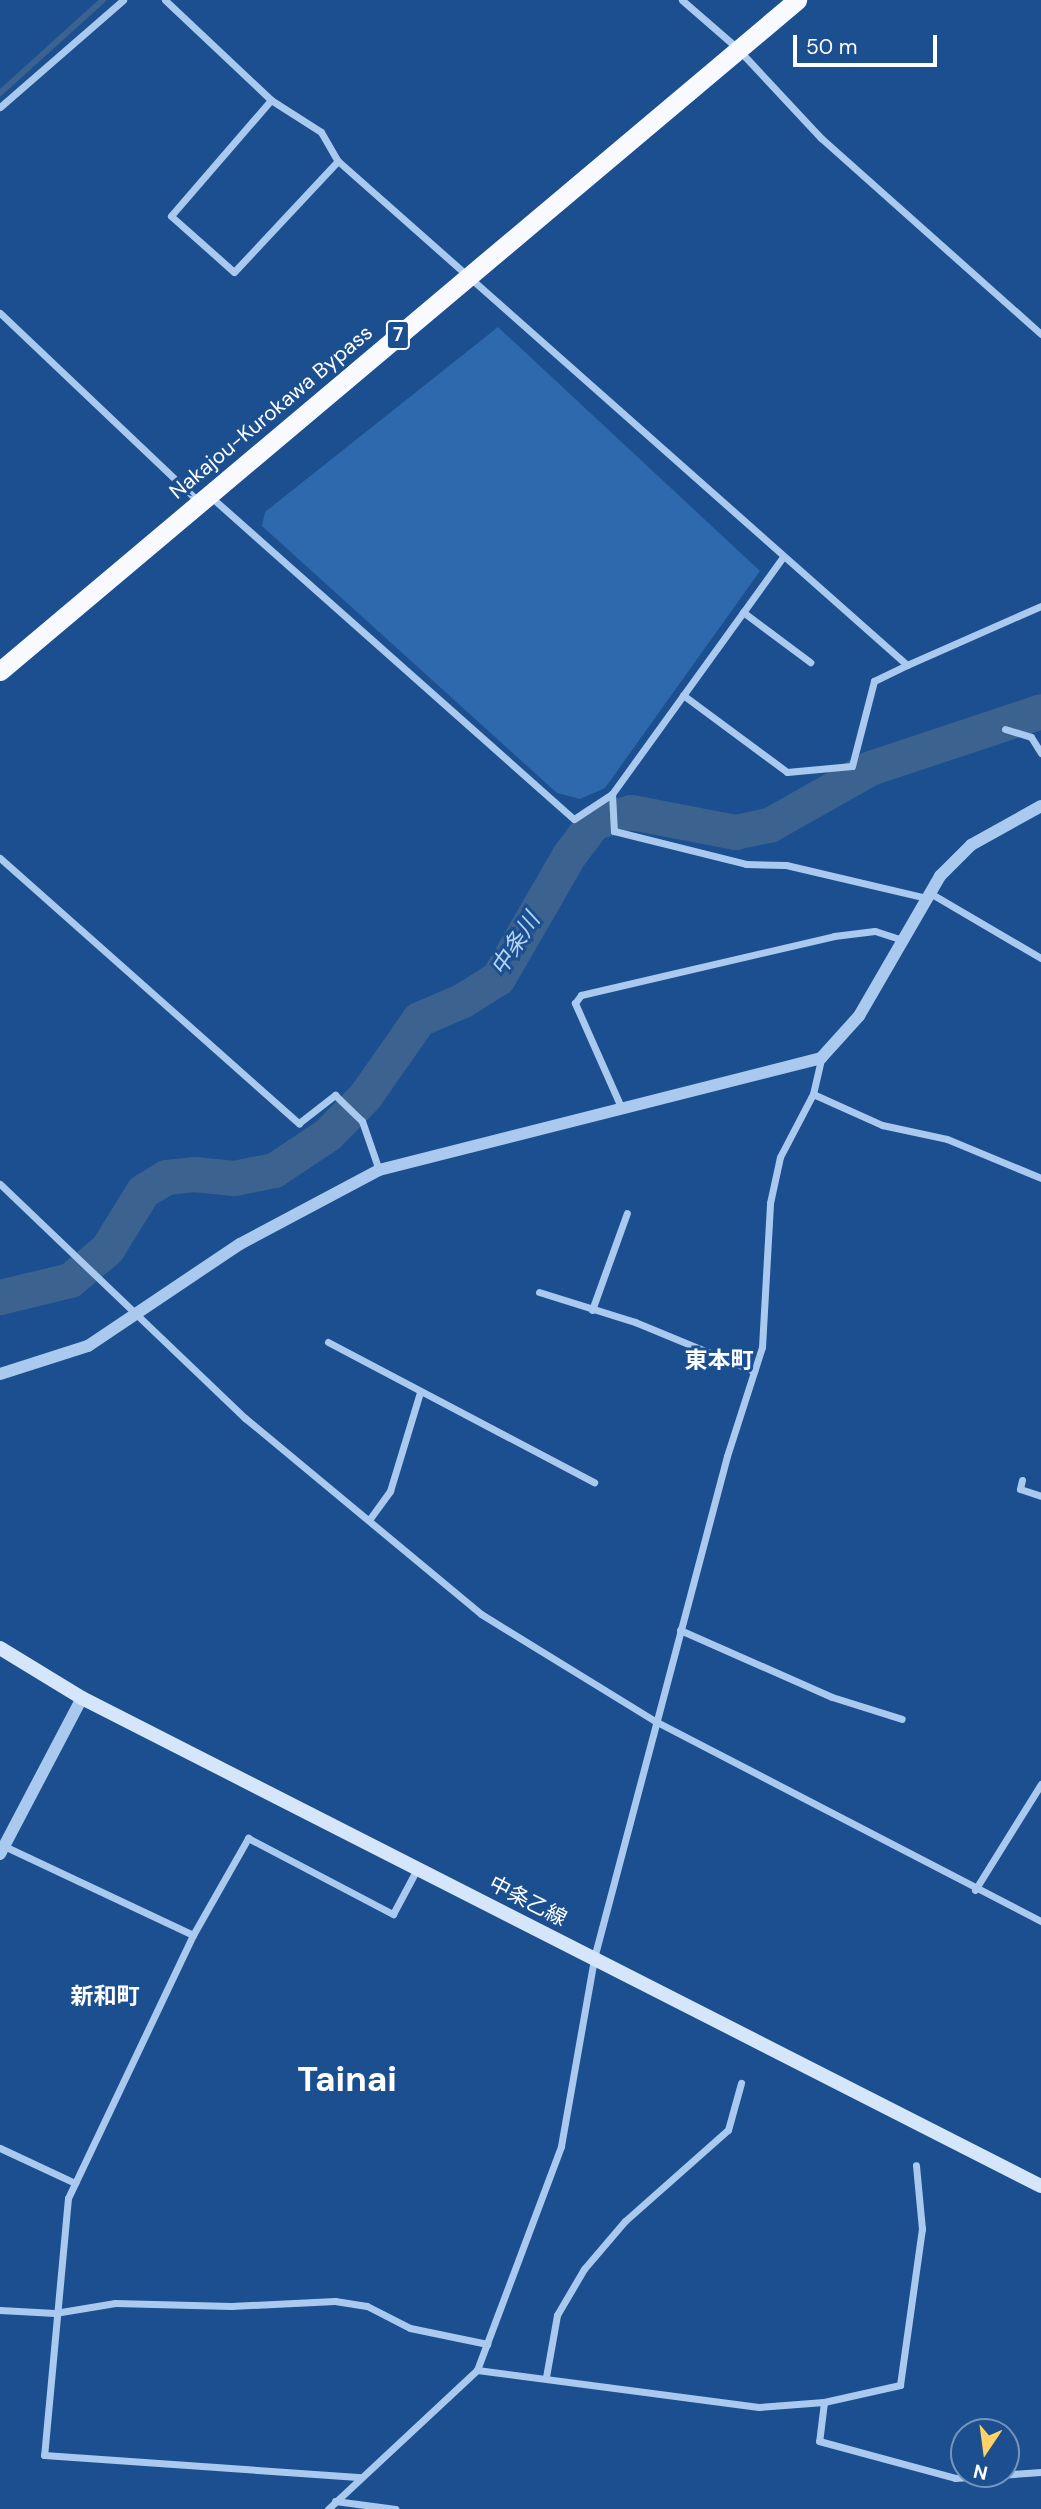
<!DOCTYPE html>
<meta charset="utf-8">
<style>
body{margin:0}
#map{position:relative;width:1041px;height:2509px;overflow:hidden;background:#1b4f8f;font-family:"DM Sans","Noto Sans JP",sans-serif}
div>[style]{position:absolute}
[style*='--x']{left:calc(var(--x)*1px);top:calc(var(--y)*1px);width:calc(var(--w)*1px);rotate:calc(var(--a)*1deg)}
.green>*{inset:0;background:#2e69ad}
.stream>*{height:6px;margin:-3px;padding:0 3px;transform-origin:3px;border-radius:3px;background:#3c6290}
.river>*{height:35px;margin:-17.5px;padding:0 17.5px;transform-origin:17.5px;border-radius:17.5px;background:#3c6290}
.minor>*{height:7px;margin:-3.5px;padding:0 3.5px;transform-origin:3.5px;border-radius:3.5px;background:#a9c9ee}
.tertiary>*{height:12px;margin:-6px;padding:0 6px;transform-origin:6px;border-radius:6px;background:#a9c9ee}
.secondary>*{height:14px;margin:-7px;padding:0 7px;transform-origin:7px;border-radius:7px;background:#d6e6fa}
.trunk>*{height:19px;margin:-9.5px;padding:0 9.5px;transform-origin:9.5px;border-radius:9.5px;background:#f8faff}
span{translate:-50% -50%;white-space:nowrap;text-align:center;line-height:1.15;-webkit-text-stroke:6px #1b4f8f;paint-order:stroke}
.shield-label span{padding:2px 5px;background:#1b4f8f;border:2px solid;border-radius:5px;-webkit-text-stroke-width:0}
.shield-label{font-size:19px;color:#fff;font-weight:700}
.street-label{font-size:21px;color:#fff}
.water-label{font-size:23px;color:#b5d3f5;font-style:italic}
.neighbourhood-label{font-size:23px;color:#fff;font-weight:700}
.town-label{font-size:35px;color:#fff;font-weight:700}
.north{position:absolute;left:950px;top:2418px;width:70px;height:70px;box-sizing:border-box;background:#1b4f8f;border:2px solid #7695bc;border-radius:50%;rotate:193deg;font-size:19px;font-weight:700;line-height:28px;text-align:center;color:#fff}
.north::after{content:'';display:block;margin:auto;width:24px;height:32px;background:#ffd166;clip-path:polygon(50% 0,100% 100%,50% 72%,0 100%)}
.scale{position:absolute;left:793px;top:35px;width:144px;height:32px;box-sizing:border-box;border:4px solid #fff;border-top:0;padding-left:9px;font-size:21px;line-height:24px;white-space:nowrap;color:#fff;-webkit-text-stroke:5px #1b4f8f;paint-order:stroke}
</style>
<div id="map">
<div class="green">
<i style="clip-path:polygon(498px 327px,760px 571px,605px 788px,580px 799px,557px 793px,262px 526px,265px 512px)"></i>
</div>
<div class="stream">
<i style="--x:0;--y:93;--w:139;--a:-42.1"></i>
</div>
<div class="river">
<i style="--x:0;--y:1297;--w:72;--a:-13.7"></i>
<i style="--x:70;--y:1280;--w:48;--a:-40"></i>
<i style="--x:107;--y:1249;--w:68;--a:-58.2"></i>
<i style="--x:143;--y:1191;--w:27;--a:-31"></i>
<i style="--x:166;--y:1177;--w:28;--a:-6"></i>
<i style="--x:194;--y:1174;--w:40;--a:5.7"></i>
<i style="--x:234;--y:1178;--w:41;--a:-11.3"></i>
<i style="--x:274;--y:1170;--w:65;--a:-33.7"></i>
<i style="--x:328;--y:1134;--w:53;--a:-45.8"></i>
<i style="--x:365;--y:1096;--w:94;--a:-55"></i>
<i style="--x:419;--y:1019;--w:48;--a:-23.4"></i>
<i style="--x:463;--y:1000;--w:41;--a:-32.2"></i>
<i style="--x:498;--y:978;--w:142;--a:-60"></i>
<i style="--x:569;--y:855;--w:41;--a:-52.9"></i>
<i style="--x:594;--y:822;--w:38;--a:-15"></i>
<i style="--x:631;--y:812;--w:106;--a:10.9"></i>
<i style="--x:735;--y:832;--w:35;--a:-12"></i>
<i style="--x:769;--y:825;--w:116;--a:-29.4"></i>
<i style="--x:870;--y:768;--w:180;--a:-18.4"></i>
</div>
<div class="minor">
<i style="--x:165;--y:0;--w:146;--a:43.3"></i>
<i style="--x:271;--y:100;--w:59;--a:32.6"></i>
<i style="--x:321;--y:132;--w:34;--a:60"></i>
<i style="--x:338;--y:161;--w:760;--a:41.53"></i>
<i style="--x:907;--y:665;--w:146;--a:-23.8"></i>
<i style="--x:682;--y:0;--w:72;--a:41"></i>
<i style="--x:736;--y:47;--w:125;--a:47"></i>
<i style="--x:821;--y:138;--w:295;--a:41.7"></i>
<i style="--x:271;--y:100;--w:153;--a:130.8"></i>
<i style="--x:171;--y:216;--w:84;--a:41.6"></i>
<i style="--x:234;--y:272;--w:152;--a:-46.9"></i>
<i style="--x:0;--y:107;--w:163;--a:-41"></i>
<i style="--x:0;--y:313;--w:273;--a:43.5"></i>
<i style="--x:211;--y:497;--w:485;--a:41.6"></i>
<i style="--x:574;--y:819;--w:45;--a:-33.3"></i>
<i style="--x:612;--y:794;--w:291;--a:-54.2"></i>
<i style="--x:743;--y:612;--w:84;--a:36.7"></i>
<i style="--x:683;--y:695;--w:129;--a:36.5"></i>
<i style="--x:787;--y:772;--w:65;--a:-5.3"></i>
<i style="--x:852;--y:766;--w:88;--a:-75.5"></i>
<i style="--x:874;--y:681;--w:37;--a:-26"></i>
<i style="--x:1005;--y:729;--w:27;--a:17"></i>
<i style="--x:1031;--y:737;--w:19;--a:58"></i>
<i style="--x:612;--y:794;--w:37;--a:87"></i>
<i style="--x:614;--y:831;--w:136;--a:14"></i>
<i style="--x:746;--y:864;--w:40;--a:1.4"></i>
<i style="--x:786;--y:865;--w:145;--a:13.2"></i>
<i style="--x:0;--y:858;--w:400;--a:41.6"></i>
<i style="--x:299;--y:1123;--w:46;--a:-37.9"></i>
<i style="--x:335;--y:1095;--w:37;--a:44"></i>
<i style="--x:362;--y:1121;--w:52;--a:70.9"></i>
<i style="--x:930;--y:893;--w:129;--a:30.4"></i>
<i style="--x:813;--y:1094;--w:76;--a:24.2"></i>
<i style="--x:882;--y:1125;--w:66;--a:12.2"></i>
<i style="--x:947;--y:1139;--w:102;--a:22.5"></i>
<i style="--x:621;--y:1107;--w:114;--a:-113.9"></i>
<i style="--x:575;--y:1003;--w:10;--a:-53"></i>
<i style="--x:581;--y:995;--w:260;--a:-13.1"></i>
<i style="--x:834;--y:936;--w:41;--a:-7"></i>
<i style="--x:875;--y:931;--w:29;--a:18"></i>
<i style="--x:0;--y:1184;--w:339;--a:43.7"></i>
<i style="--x:245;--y:1418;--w:307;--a:39.7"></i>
<i style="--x:481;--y:1614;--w:204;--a:31.6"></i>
<i style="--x:655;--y:1721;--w:435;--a:27.4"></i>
<i style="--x:539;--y:1292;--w:101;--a:17.4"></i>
<i style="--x:635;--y:1322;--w:129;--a:22.4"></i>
<i style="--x:592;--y:1310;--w:103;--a:-70.2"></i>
<i style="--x:328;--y:1342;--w:301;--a:27.8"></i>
<i style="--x:1022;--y:1480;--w:9;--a:103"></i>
<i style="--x:1020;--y:1489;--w:22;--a:18"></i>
<i style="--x:369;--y:1520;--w:36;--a:-54"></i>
<i style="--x:390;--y:1491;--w:103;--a:-73.1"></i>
<i style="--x:680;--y:1630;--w:166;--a:23.8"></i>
<i style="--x:832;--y:1697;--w:73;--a:17.4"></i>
<i style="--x:4;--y:1846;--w:209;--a:25.2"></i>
<i style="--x:193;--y:1935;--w:291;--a:115.4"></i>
<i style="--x:68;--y:2198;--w:258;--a:95.3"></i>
<i style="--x:44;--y:2455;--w:318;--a:4"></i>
<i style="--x:975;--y:1890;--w:125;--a:-58.1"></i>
<i style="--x:193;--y:1935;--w:112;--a:-60.4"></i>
<i style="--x:248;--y:1838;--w:164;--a:27.7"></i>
<i style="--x:393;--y:1914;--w:51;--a:-61.9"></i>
<i style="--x:0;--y:2148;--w:83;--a:25"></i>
<i style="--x:0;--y:2310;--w:55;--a:3.1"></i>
<i style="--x:55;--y:2313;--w:61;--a:-9.5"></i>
<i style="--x:115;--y:2303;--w:116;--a:1.5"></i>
<i style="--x:231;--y:2306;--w:104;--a:-2.8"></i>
<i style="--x:335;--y:2301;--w:32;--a:9"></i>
<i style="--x:367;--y:2306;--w:48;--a:27.1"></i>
<i style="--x:410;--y:2328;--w:79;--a:11.7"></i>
<i style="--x:477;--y:2370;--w:284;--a:7.5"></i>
<i style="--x:759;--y:2407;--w:65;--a:-4.4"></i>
<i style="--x:824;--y:2402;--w:78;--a:-12.6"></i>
<i style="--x:900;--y:2385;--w:158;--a:-82"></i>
<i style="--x:922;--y:2229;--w:64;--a:-95.4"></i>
<i style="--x:546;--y:2377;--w:63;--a:-79.9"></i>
<i style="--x:557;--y:2315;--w:53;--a:-59.6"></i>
<i style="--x:584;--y:2269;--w:63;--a:-49.5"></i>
<i style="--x:625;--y:2221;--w:137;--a:-41.5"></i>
<i style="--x:728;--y:2130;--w:49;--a:-74.5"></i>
<i style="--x:824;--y:2402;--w:39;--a:97"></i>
<i style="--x:819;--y:2441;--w:141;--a:15.2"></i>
<i style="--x:955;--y:2478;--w:86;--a:-4"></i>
<i style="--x:335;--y:2501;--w:61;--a:7.6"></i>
<i style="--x:328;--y:2509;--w:204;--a:-43"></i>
<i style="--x:477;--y:2370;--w:239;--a:-69.4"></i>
<i style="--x:561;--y:2146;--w:191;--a:-80"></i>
<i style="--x:594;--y:1958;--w:519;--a:-75.16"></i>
<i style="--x:727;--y:1456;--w:114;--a:-72.2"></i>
<i style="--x:762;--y:1347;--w:144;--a:-86.8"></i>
<i style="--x:770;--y:1203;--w:47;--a:-77.7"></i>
<i style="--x:780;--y:1157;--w:71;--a:-62.4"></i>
<i style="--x:813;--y:1094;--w:37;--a:-77"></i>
</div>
<div class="tertiary">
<i style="--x:0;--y:1374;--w:92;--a:-17.7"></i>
<i style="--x:88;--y:1346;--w:183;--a:-33.9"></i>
<i style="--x:240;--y:1244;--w:157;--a:-28"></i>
<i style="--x:379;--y:1170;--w:456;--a:-14.2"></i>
<i style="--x:821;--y:1058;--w:57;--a:-47.9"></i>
<i style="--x:859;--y:1016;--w:162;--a:-59.9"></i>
<i style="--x:940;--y:876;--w:44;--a:-45"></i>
<i style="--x:971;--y:845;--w:80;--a:-29.1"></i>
<i style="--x:0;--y:1854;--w:176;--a:-62.3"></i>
</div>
<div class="secondary">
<i style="--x:0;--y:1648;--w:96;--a:31.4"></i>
<i style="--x:82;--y:1698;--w:1076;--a:26.97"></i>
</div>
<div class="trunk">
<i style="--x:0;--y:671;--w:1042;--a:-40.09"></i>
</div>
<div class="shield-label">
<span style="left:398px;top:335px">7</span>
</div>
<div class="street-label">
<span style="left:271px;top:412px;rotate:-40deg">Nakajou-Kurokawa Bypass</span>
<span style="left:528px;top:1901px;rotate:27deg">中条乙線</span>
</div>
<div class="water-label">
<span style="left:515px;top:944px;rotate:-57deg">中条川</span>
</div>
<div class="neighbourhood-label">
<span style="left:719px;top:1360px">東本町</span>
<span style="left:105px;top:1996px">新和町</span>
</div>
<div class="town-label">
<span style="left:347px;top:2079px">Tainai</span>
</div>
<div class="north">N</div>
<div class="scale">50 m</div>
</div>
